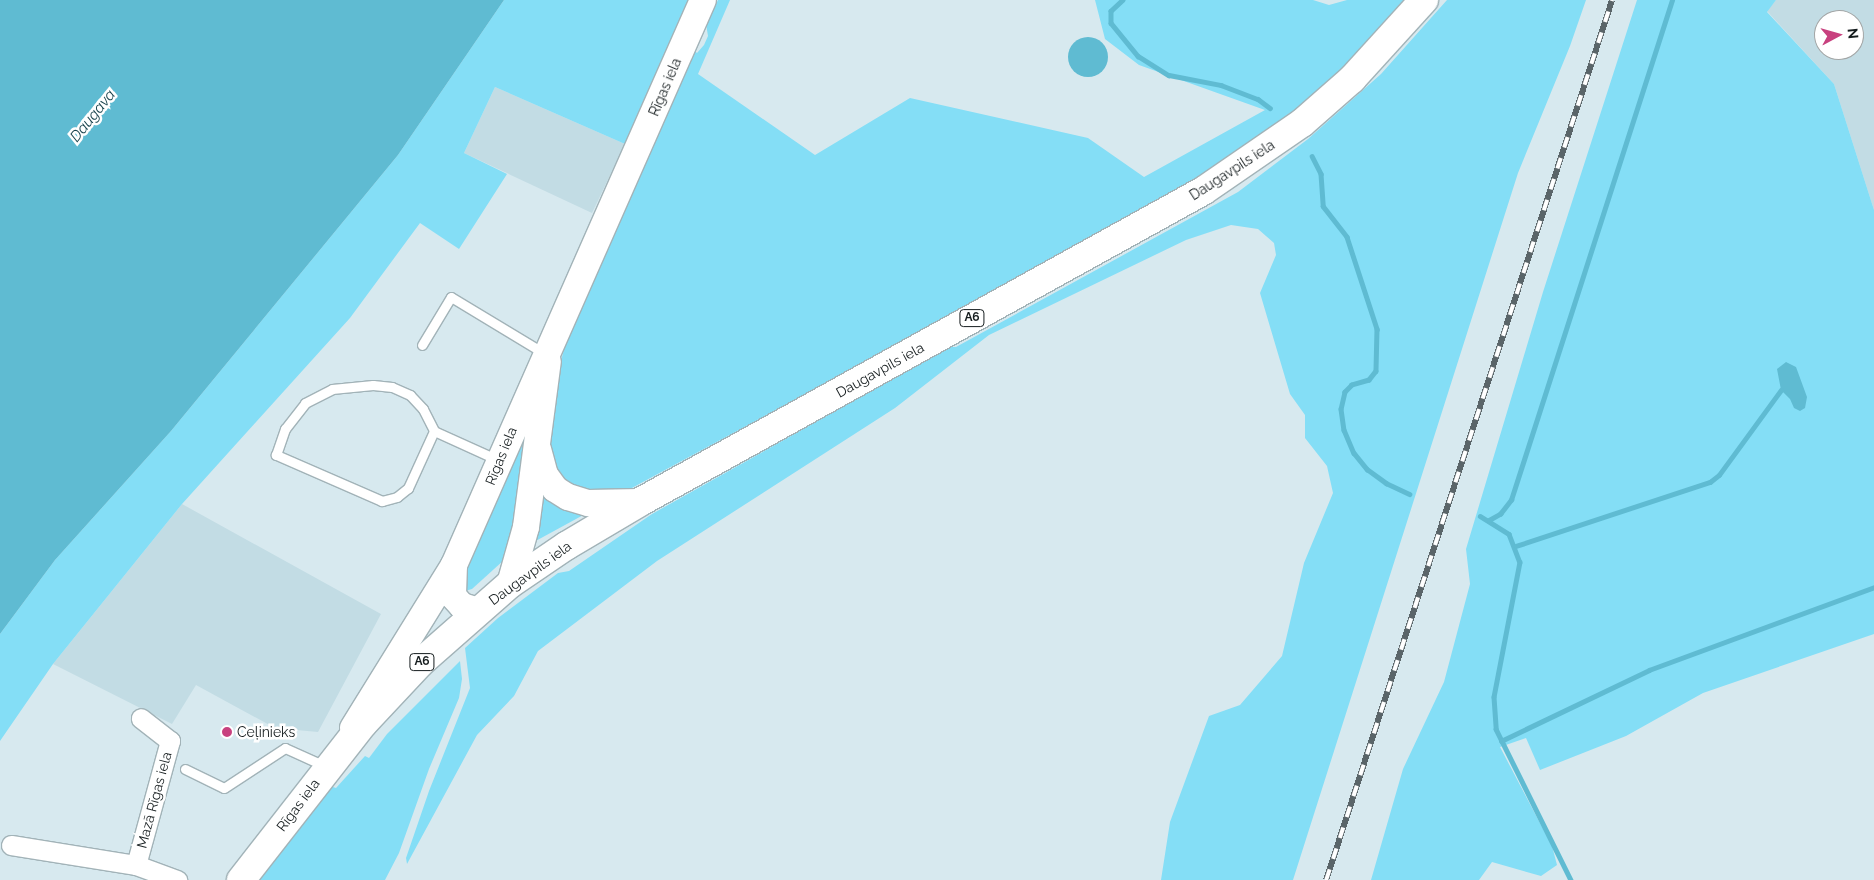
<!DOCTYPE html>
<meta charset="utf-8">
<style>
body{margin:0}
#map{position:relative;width:1874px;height:880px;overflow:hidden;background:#d7e9ef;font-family:Raleway,sans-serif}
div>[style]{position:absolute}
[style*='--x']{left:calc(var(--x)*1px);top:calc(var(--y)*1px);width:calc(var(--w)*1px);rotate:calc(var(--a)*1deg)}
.built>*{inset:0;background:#c2dce4}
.green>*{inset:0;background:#84def6}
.water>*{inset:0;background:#5fbbd2}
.round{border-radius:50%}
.stream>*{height:4.5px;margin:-2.25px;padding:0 2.25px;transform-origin:2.25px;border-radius:2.25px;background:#5fbbd2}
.roads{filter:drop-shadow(1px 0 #a2b3b8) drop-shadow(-1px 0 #a2b3b8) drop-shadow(0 1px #a2b3b8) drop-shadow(0 -1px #a2b3b8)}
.service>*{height:9px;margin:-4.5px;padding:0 4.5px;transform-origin:4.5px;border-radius:4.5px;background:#fff}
.minor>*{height:19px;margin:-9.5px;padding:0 9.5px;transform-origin:9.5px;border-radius:9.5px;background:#fff}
.secondary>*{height:26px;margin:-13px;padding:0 13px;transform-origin:13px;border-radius:13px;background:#fff}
.trunk>*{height:28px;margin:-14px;padding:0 14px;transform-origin:14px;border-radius:14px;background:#fff}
.rail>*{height:5.5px;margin-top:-2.75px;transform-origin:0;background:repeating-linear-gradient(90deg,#fff 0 11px,#5a6569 0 22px);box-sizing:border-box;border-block:1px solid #5a6569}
.dots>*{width:14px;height:14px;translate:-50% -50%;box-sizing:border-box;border:2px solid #fff;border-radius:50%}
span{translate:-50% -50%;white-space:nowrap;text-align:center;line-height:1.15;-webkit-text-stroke:5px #fff;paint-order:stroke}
.shield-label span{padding:1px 4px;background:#fff;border:1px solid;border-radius:4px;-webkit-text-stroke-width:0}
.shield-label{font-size:12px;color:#161d1f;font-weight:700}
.street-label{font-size:14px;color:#161d1f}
.poi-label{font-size:14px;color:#161d1f}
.left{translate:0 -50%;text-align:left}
.water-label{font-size:15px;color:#19434d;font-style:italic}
.north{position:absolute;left:1814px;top:10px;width:50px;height:50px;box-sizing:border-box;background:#fff;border:1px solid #a2a5a5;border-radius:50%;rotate:84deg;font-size:14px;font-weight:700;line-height:20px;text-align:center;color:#161d1f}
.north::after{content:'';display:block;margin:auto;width:18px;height:22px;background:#c8417f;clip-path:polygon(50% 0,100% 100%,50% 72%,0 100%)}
</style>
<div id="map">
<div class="built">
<i style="clip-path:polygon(evenodd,1776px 0,1874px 0,1874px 210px,1834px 84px,1767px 11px,1776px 0,1824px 20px,1854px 20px,1854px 50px,1824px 50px,1824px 20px)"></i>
<i style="clip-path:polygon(495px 87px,625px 144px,592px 213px,464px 153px)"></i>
<i style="clip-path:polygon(182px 504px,381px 614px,318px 732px,275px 728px,196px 685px,172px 724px,53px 664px)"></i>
</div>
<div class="green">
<i style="clip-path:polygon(504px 0,688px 0,625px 144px,495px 87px,464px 153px,507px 174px,459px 249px,420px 223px,350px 318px,182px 504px,53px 664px,0 741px,0 634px,55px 560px,171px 431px,398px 155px)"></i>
<i style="clip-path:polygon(718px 0,730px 0,698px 74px,815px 155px,910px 98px,1088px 138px,1144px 177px,1265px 110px,1139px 65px,1105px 39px,1095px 0,1313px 0,1329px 5px,1347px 0,1409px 0,1353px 59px,1271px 133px,1219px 169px,619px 495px,579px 496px,547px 466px,559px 369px,565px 345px,692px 49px,697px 53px,704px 45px,708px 36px,706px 24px)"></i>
<i style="clip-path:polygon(1447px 0,1586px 0,1570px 46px,1518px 173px,1293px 880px,1161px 880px,1170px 822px,1209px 716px,1240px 705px,1282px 656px,1304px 563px,1333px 493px,1327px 466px,1305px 438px,1305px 415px,1290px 394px,1260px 293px,1276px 255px,1274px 243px,1258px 229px,1231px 225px,1186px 240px,989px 335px,895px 408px,657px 561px,538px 651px,514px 696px,477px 735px,407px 864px,406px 858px,429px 791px,470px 688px,465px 648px,498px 618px,558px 573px,569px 571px,652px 514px,950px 347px,956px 347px,1238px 192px,1308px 139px,1381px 74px)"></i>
<i style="clip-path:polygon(1637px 0,1776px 0,1767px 12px,1834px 84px,1874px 210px,1874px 634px,1703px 693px,1626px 736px,1540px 770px,1526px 738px,1500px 747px,1552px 846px,1557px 865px,1541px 876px,1492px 862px,1479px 880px,1371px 880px,1403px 769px,1444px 682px,1470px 584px,1466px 549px,1543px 292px)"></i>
<i style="clip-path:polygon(530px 420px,519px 516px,504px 560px,472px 589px,465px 591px,458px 580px)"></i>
<i style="clip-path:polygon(541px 482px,587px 513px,532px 543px)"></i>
<i style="clip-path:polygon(460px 661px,462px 679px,459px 698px,429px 769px,399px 853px,385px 880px,258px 880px,330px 786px,336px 788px,365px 756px,369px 758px,387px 734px)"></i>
</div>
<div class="water">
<i style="clip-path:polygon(0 0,504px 0,398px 155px,171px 431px,55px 560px,0 634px)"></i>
<i class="round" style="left:1068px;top:37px;width:40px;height:40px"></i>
<i style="clip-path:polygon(1786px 362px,1796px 367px,1807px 397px,1805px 408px,1800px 411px,1794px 408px,1790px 399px,1781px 390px,1777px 369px)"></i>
</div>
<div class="stream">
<i style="--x:1123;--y:0;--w:16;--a:137"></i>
<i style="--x:1111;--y:11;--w:12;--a:90"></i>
<i style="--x:1111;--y:23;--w:43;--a:50.7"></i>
<i style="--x:1138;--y:56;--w:36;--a:32"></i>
<i style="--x:1169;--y:75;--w:53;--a:10.9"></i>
<i style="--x:1221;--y:85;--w:40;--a:21"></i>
<i style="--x:1258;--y:99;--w:15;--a:37"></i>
<i style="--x:1312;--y:156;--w:20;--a:63"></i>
<i style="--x:1321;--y:174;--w:32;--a:86"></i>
<i style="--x:1323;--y:206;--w:39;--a:52"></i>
<i style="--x:1347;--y:237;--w:97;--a:71.9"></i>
<i style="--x:1377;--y:329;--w:42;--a:91.4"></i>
<i style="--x:1376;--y:371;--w:11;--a:128"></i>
<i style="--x:1369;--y:380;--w:18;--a:164"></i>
<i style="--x:1352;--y:385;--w:10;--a:135"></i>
<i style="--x:1345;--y:392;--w:17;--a:103"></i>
<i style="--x:1341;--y:409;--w:21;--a:82"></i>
<i style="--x:1344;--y:430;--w:25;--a:67"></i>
<i style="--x:1354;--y:453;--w:21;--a:51"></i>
<i style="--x:1367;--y:469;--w:24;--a:36"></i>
<i style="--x:1386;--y:483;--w:26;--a:25"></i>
<i style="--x:1480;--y:516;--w:34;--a:32"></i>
<i style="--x:1509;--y:534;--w:30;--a:69"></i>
<i style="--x:1520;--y:562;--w:137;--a:100.9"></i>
<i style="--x:1494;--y:697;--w:32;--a:86"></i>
<i style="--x:1496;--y:729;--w:169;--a:63.6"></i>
<i style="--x:1489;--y:520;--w:13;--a:-29"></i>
<i style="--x:1500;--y:514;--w:18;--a:-52"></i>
<i style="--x:1511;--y:500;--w:525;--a:-72.15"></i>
<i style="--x:1516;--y:546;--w:204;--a:-18.3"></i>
<i style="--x:1710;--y:482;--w:11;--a:-38"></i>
<i style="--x:1719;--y:475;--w:105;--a:-53.9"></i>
<i style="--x:1501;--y:741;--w:164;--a:-25.6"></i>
<i style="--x:1649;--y:670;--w:240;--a:-20.2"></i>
</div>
<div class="roads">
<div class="service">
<i style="--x:422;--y:345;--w:56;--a:-58.9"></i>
<i style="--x:451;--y:297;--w:109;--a:31.1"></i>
<i style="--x:434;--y:431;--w:63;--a:114.5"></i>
<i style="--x:408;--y:488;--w:14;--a:141"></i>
<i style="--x:397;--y:497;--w:16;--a:165"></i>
<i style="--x:382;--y:501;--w:116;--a:-156.5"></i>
<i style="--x:276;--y:455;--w:28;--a:-71"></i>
<i style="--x:285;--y:429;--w:33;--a:-52"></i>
<i style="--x:305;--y:403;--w:30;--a:-27"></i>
<i style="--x:332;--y:389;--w:41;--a:-5.6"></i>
<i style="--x:373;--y:385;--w:19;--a:6"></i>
<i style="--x:392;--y:387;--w:20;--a:24"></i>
<i style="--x:410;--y:395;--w:19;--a:47"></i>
<i style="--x:423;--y:409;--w:25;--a:63"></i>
<i style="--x:434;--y:431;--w:70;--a:24.4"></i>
<i style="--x:185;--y:769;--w:43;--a:26"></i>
<i style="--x:224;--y:788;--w:73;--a:-33.3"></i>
<i style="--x:285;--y:748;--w:44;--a:24.2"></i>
</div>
<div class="minor">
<i style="--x:11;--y:845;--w:127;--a:9.1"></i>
<i style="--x:136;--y:865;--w:44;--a:20.1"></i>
<i style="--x:136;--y:865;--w:129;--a:-74.7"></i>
<i style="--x:170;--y:741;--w:37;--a:-142"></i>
</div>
<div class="secondary">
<i style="--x:538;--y:449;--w:27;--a:75"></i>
<i style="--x:545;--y:475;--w:17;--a:54"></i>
<i style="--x:555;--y:489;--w:15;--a:32"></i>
<i style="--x:568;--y:497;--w:21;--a:17"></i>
<i style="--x:588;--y:503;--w:52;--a:-1.1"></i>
<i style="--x:454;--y:565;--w:31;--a:92"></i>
<i style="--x:453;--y:596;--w:13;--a:48"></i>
<i style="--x:462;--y:606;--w:17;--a:17"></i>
<i style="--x:510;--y:584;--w:59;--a:-74.3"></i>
<i style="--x:526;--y:527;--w:167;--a:-82.5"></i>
<i style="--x:353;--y:728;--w:192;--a:-58.2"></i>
<i style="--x:454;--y:565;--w:617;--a:-66.22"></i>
</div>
<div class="trunk">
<i style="--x:241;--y:880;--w:198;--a:-52"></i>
<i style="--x:363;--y:724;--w:83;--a:-46.9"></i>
<i style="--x:420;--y:663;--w:120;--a:-41.3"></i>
<i style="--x:510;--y:584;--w:68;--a:-34.2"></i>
<i style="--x:566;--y:546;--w:86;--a:-30.7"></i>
<i style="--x:640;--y:502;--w:643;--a:-28.92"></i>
<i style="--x:1203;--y:191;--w:120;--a:-34.5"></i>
<i style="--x:1302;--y:123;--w:67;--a:-41.3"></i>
<i style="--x:1352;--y:79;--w:107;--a:-47.7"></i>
</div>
</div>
<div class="rail">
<i style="--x:1326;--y:880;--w:925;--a:-72"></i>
</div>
<div class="dots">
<i style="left:227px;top:732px;background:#c8417f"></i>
</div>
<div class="shield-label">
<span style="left:972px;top:318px">A6</span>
<span style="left:422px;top:662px">A6</span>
</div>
<div class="street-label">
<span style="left:665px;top:87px;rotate:-67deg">Rīgas iela</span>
<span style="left:1232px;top:170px;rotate:-33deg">Daugavpils iela</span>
<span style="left:880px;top:370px;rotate:-29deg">Daugavpils iela</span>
<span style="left:501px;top:456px;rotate:-68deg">Rīgas iela</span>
<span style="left:530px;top:573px;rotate:-36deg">Daugavpils iela</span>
<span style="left:154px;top:800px;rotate:-75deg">Mazā Rīgas iela</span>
<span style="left:298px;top:805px;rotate:-53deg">Rīgas iela</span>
</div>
<div class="poi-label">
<span class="left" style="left:237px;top:732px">Ceļinieks</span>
</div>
<div class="water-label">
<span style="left:93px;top:116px;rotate:-51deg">Daugava</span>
</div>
<div class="north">N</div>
</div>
